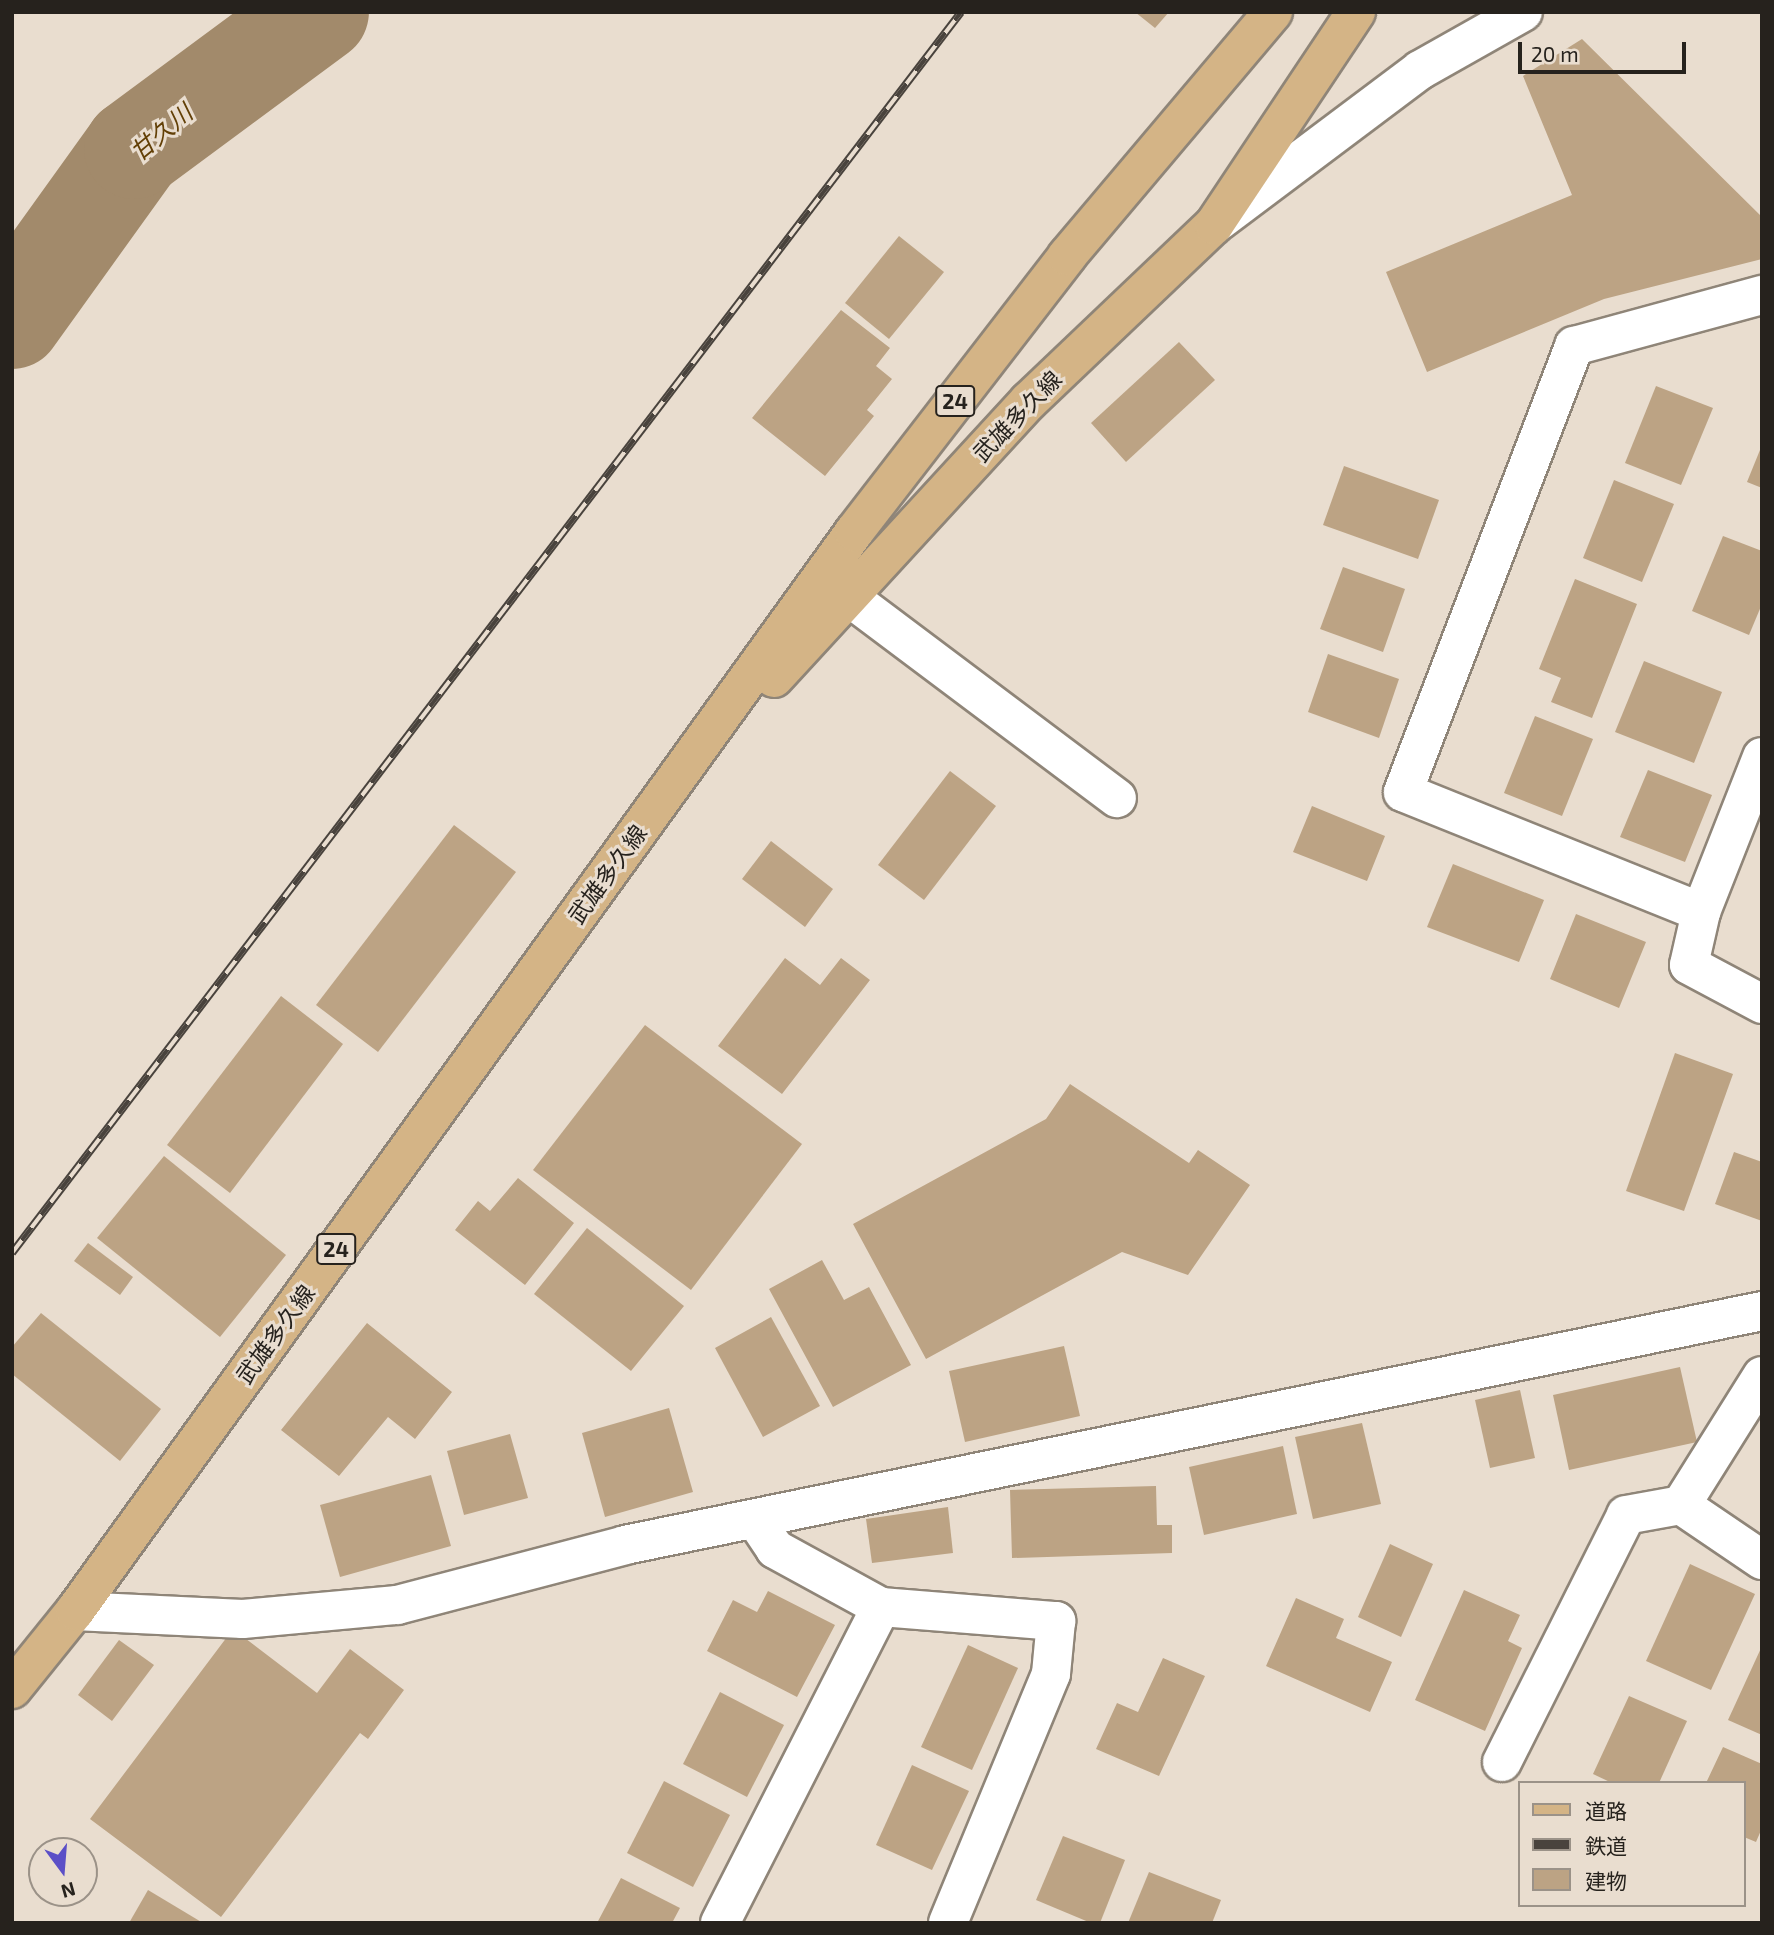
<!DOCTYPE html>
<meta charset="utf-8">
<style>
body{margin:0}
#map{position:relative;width:1774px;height:1935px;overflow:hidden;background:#e9ddcf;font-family:"Exo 2","Noto Sans JP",sans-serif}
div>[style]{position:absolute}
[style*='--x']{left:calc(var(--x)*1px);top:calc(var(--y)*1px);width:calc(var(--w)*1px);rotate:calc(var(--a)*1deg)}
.river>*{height:100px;margin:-50px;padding:0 50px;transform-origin:50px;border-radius:50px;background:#a28a6b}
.building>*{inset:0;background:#bca384}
.roads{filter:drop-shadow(2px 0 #8f8578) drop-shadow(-2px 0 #8f8578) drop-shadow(0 2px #8f8578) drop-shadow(0 -2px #8f8578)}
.street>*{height:38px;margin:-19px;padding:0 19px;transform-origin:19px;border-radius:19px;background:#fff}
.secondary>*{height:38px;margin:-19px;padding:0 19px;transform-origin:19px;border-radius:19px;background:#fff}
.primary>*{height:38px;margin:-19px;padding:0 19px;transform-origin:19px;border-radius:19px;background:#d4b486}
.rail>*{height:8px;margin-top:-4px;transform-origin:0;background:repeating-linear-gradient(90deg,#e9ddcf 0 16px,#49433d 0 32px);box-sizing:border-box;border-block:2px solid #49433d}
span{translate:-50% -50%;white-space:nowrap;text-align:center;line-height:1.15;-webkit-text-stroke:6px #e9ddcf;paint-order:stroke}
.shield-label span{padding:2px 5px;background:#e9ddcf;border:2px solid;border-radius:5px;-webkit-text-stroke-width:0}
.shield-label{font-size:21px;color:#26221d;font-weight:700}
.street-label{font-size:23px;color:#26221d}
.water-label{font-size:24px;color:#634007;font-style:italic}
.frame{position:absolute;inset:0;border:14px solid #26221d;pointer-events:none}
.legend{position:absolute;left:1518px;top:1781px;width:228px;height:126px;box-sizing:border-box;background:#e9ddcf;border:2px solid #9b9288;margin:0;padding:9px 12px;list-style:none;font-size:21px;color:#26221d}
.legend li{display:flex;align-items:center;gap:14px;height:35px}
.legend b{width:35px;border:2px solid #9b9288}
.north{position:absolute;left:28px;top:1837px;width:70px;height:70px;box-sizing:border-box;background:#e9ddcf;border:2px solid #9b9288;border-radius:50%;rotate:164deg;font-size:19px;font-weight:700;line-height:28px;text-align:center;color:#26221d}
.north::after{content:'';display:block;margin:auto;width:24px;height:32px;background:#5b4fc7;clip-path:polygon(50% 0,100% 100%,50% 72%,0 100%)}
.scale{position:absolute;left:1518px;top:42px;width:168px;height:32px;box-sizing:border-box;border:4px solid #26221d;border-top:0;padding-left:9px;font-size:21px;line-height:24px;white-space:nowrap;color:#26221d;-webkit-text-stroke:5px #e9ddcf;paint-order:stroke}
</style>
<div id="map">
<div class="river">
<i style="--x:12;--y:319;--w:209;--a:-54.3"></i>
<i style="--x:134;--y:149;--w:230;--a:-36.5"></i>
</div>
<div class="building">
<i style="clip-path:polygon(1135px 12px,1169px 12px,1155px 28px)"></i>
<i style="clip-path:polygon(1582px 39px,1762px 217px,1762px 259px,1604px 299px,1427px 372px,1386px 272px,1572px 195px,1523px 76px)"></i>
<i style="clip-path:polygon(899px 236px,944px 272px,889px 339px,845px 303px)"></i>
<i style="clip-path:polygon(841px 310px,890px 348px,876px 366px,892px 379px,867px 410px,874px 416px,825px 476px,752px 418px)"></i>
<i style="clip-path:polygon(1179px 342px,1215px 380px,1126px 462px,1091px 423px)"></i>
<i style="clip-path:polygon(1656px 386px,1713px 408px,1681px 485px,1625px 463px)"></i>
<i style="clip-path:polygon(1762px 445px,1762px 488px,1747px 482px)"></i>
<i style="clip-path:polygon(1344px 466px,1439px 500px,1418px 559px,1323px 525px)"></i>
<i style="clip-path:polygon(1614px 480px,1674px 504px,1642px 582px,1583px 558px)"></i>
<i style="clip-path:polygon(1723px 536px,1762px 551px,1762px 604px,1749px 635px,1692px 611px)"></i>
<i style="clip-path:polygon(1343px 567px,1405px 589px,1383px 652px,1320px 629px)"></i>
<i style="clip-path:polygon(1575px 579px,1637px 604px,1592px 718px,1551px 702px,1561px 678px,1539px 669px)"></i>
<i style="clip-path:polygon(1328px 654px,1399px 679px,1379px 738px,1308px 712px)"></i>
<i style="clip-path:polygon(1644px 661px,1722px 692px,1694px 763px,1615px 732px)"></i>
<i style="clip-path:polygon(1535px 716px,1593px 739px,1562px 816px,1504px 793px)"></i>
<i style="clip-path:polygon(1648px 770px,1712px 795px,1685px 862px,1620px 837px)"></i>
<i style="clip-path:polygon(950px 771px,996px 806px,924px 900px,878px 865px)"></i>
<i style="clip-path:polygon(1312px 806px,1385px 836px,1367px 881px,1293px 852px)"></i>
<i style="clip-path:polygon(454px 825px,516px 872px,378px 1052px,316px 1005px)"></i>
<i style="clip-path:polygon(771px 841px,833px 889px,805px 927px,742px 879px)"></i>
<i style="clip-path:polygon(1453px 864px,1544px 900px,1519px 962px,1427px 927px)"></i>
<i style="clip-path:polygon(1576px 914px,1646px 942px,1619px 1008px,1550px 979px)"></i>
<i style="clip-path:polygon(785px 958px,820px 985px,841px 958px,870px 980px,782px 1094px,718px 1046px)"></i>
<i style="clip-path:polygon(281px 996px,343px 1044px,230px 1193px,167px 1145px)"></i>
<i style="clip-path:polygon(645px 1025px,802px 1144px,691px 1290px,533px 1170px)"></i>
<i style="clip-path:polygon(1675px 1053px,1733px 1074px,1684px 1211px,1626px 1191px)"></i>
<i style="clip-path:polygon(1070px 1084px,1189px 1163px,1198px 1150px,1250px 1185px,1188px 1275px,1122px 1252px,926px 1359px,853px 1224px,1046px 1119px)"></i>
<i style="clip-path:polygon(1734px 1152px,1762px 1162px,1762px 1221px,1715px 1204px)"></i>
<i style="clip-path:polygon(164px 1156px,286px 1255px,220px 1337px,97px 1238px)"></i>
<i style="clip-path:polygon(518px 1178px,574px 1223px,525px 1285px,455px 1230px,478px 1201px,490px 1211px)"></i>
<i style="clip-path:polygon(587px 1228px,684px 1306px,631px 1371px,534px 1294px)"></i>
<i style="clip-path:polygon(88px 1243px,133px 1277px,120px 1295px,74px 1261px)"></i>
<i style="clip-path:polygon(822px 1260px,844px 1300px,869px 1287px,911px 1365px,833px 1407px,769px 1289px)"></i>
<i style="clip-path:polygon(41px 1313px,161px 1409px,120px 1461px,12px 1374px,12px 1347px)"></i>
<i style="clip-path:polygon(771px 1317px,820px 1406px,763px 1437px,715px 1348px)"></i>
<i style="clip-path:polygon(367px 1323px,452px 1392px,415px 1439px,388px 1417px,339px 1476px,281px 1430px)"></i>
<i style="clip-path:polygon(1064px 1346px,1080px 1416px,965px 1442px,949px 1371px)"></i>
<i style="clip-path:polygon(1680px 1367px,1697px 1442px,1569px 1470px,1553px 1395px)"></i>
<i style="clip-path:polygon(1520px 1390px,1535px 1458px,1490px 1468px,1475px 1400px)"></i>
<i style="clip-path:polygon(669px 1408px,693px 1492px,605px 1517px,582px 1433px)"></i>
<i style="clip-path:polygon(1362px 1423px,1381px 1504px,1313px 1519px,1295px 1437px)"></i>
<i style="clip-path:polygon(510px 1434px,528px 1498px,464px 1515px,447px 1451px)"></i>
<i style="clip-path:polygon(1283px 1446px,1297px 1514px,1204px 1535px,1189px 1467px)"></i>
<i style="clip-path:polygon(431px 1475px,451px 1546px,340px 1577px,320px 1505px)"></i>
<i style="clip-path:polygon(1156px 1486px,1157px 1525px,1172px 1525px,1172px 1553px,1012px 1558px,1010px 1490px)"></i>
<i style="clip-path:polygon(948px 1507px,953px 1553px,872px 1563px,866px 1519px)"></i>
<i style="clip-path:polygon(1390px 1544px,1433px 1564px,1401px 1637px,1358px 1617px)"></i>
<i style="clip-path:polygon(1690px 1564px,1755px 1594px,1711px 1690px,1646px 1661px)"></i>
<i style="clip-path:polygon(1464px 1590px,1520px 1615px,1508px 1641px,1522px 1648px,1485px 1731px,1415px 1700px)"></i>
<i style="clip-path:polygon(768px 1591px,835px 1625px,797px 1697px,707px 1651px,733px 1600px,757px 1612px)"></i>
<i style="clip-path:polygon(1296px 1598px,1344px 1619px,1336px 1638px,1392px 1662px,1370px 1712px,1266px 1666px)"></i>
<i style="clip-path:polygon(233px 1629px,317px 1693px,350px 1649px,404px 1690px,368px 1739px,360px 1733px,221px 1917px,90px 1819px)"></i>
<i style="clip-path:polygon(119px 1640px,154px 1665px,112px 1721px,78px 1695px)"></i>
<i style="clip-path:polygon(968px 1645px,1018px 1668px,972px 1770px,921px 1747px)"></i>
<i style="clip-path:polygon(1762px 1646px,1762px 1735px,1728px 1720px)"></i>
<i style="clip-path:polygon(1163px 1658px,1205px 1676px,1159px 1776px,1096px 1749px,1117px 1703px,1138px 1712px)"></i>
<i style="clip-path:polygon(720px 1692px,784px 1725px,747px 1797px,683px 1764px)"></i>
<i style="clip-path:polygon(1629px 1696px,1687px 1721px,1659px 1783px,1612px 1783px,1593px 1774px)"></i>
<i style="clip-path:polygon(1723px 1747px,1762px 1764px,1762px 1828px,1756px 1842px,1744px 1837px,1744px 1783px,1706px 1783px)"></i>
<i style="clip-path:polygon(912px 1765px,969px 1791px,932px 1870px,876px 1845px)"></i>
<i style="clip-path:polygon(664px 1781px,730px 1815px,693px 1887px,627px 1853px)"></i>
<i style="clip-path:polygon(1063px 1836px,1125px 1860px,1100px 1923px,1091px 1923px,1036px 1900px)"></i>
<i style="clip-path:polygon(1149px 1872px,1221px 1900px,1212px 1923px,1128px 1923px)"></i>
<i style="clip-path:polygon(621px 1878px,680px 1908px,672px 1923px,597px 1923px)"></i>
<i style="clip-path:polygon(148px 1890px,203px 1923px,129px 1923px)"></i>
</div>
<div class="roads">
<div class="street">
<i style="--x:849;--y:597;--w:335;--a:36.9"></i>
<i style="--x:1762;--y:757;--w:167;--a:111.5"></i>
<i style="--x:1701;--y:912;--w:54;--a:102.8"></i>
<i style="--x:1689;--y:965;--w:83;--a:28.1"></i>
<i style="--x:1701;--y:912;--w:321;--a:-158.1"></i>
<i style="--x:1403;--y:792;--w:478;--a:-69"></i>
<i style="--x:1574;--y:346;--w:195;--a:-15.2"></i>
<i style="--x:1762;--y:1376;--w:152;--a:122.1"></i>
<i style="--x:1681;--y:1505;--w:98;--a:34.2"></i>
<i style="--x:755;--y:1519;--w:36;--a:56"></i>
<i style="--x:775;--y:1549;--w:121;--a:28.7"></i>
<i style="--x:881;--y:1607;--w:176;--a:4.6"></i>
<i style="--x:1056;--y:1621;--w:53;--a:95.4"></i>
<i style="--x:1051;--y:1674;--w:269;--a:112.5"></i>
<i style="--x:75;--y:1611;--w:168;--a:2.7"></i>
<i style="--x:243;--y:1619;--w:155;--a:-5.2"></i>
<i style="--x:397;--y:1605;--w:236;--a:-14.7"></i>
<i style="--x:625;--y:1545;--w:1161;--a:-11.63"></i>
<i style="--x:1502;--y:1762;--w:276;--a:-63.3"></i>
<i style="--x:1626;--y:1515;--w:56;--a:-10.3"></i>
<i style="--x:720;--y:1923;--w:355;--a:-63"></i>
</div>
<div class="secondary">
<i style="--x:1219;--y:221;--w:251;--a:-36.9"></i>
<i style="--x:1420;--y:70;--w:118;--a:-29.4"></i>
</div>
<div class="primary">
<i style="--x:774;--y:678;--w:377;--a:-47.4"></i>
<i style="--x:1029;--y:401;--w:255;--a:-43.6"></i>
<i style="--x:1214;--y:225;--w:256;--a:-56.3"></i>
<i style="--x:12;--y:1689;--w:100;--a:-51.1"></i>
<i style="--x:75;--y:1611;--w:1331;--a:-54.17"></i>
<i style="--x:854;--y:532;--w:349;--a:-52.3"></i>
<i style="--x:1067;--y:256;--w:319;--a:-49.8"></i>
</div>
</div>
<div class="rail">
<i style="--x:12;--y:1253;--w:1562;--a:-52.59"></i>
</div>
<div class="shield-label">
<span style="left:955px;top:401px">24</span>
<span style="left:336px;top:1249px">24</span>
</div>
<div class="street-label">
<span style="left:1017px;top:416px;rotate:-46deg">武雄多久線</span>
<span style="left:607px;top:874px;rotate:-54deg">武雄多久線</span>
<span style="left:275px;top:1334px;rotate:-54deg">武雄多久線</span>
</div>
<div class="water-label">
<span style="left:161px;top:132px;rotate:-40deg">甘久川</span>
</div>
<div class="frame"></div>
<ul class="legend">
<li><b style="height:9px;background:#d4b486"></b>道路</li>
<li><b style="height:9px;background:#49433d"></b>鉄道</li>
<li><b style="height:19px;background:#bca384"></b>建物</li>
</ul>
<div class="north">N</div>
<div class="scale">20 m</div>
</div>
